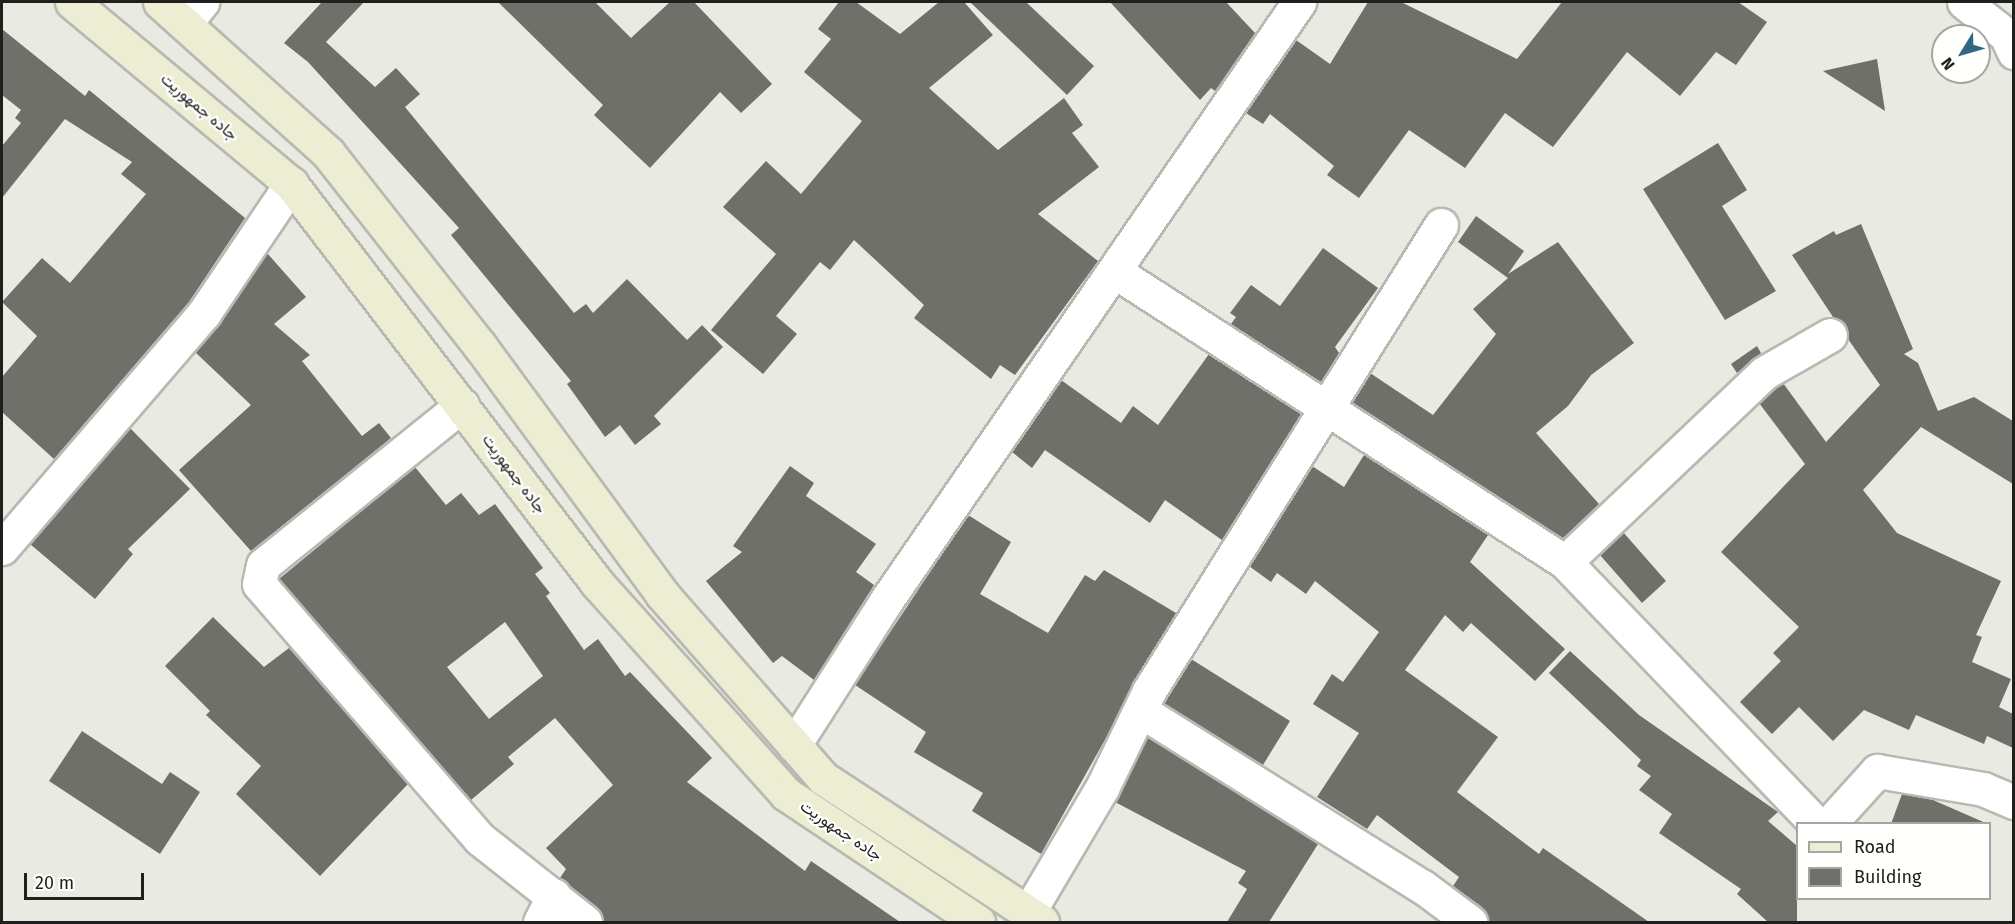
<!DOCTYPE html>
<meta charset="utf-8">
<style>
body{margin:0}
#map{position:relative;width:2015px;height:924px;overflow:hidden;background:#e9eae2;font-family:"Fira Sans",Vazirmatn,sans-serif}
div>[style]{position:absolute}
[style*='--x']{left:calc(var(--x)*1px);top:calc(var(--y)*1px);width:calc(var(--w)*1px);rotate:calc(var(--a)*1deg)}
.building>*{inset:0;background:#6f706a}
.roads{filter:drop-shadow(2px 0 #b8b9b1) drop-shadow(-2px 0 #b8b9b1) drop-shadow(0 2px #b8b9b1) drop-shadow(0 -2px #b8b9b1)}
.minor>*{height:33px;margin:-16.5px;padding:0 16.5px;transform-origin:16.5px;border-radius:16.5px;background:#fff}
.secondary>*{height:33px;margin:-16.5px;padding:0 16.5px;transform-origin:16.5px;border-radius:16.5px;background:#ecedd3}
span{translate:-50% -50%;white-space:nowrap;text-align:center;line-height:1.15;-webkit-text-stroke:4.5px #fffffe;paint-order:stroke}
.street-label{font-size:16px;color:#1f1f1d}
.frame{position:absolute;inset:0;border:3px solid #1f1f1d;pointer-events:none}
.legend{position:absolute;left:1796px;top:822px;width:195px;height:78px;box-sizing:border-box;background:#fffffe;border:2px solid #a5a5a4;margin:0;padding:8px 10px;list-style:none;font-size:18px;color:#1f1f1d}
.legend li{display:flex;align-items:center;gap:12px;height:30px}
.legend b{width:30px;border:2px solid #a5a5a4}
.north{position:absolute;left:1931px;top:24px;width:60px;height:60px;box-sizing:border-box;background:#fffffe;border:2px solid #a5a5a4;border-radius:50%;rotate:233deg;font-size:16px;font-weight:700;line-height:24px;text-align:center;color:#1f1f1d}
.north::after{content:'';display:block;margin:auto;width:21px;height:27px;background:#326783;clip-path:polygon(50% 0,100% 100%,50% 72%,0 100%)}
.scale{position:absolute;left:24px;top:873px;width:120px;height:27px;box-sizing:border-box;border:3px solid #1f1f1d;border-top:0;padding-left:8px;font-size:18px;line-height:21px;white-space:nowrap;color:#1f1f1d;-webkit-text-stroke:4px #fffffe;paint-order:stroke}
</style>
<div id="map">
<div class="building">
<i style="clip-path:polygon(322px 2px,364px 2px,326px 42px,375px 87px,396px 68px,420px 94px,405px 107px,574px 313px,586px 304px,593px 313px,627px 279px,687px 340px,702px 325px,723px 347px,654px 416px,661px 424px,635px 445px,620px 425px,605px 437px,567px 384px,571px 381px,451px 235px,459px 228px,308px 62px,284px 43px)"></i>
<i style="clip-path:polygon(498px 2px,595px 2px,631px 38px,670px 2px,694px 2px,772px 84px,741px 113px,720px 92px,650px 168px,594px 115px,603px 105px)"></i>
<i style="clip-path:polygon(839px 2px,856px 2px,900px 34px,939px 2px,964px 2px,993px 35px,929px 88px,998px 150px,1064px 98px,1083px 125px,1072px 133px,1099px 167px,1038px 214px,1098px 261px,1015px 375px,1000px 365px,991px 379px,914px 318px,924px 305px,854px 240px,830px 270px,820px 262px,776px 316px,797px 334px,763px 374px,711px 330px,776px 254px,723px 207px,766px 161px,801px 194px,862px 121px,804px 72px,831px 39px,818px 29px)"></i>
<i style="clip-path:polygon(970px 2px,1026px 2px,1094px 66px,1067px 95px)"></i>
<i style="clip-path:polygon(1110px 2px,1226px 2px,1255px 33px,1215px 91px,1211px 88px,1200px 100px)"></i>
<i style="clip-path:polygon(1368px 2px,1401px 2px,1517px 59px,1562px 2px,1738px 2px,1767px 22px,1736px 65px,1716px 52px,1680px 96px,1627px 52px,1553px 147px,1505px 113px,1465px 168px,1409px 130px,1359px 198px,1327px 175px,1334px 166px,1270px 114px,1263px 124px,1246px 113px,1296px 40px,1330px 64px)"></i>
<i style="clip-path:polygon(2px 29px,85px 96px,89px 90px,245px 218px,189px 302px,54px 459px,2px 412px,2px 377px,37px 336px,2px 302px,42px 258px,70px 283px,146px 194px,121px 174px,132px 162px,65px 119px,2px 198px,2px 146px,21px 123px,15px 118px,21px 110px,2px 95px)"></i>
<i style="clip-path:polygon(1877px 59px,1885px 111px,1823px 71px)"></i>
<i style="clip-path:polygon(1718px 143px,1747px 190px,1722px 206px,1776px 291px,1725px 320px,1643px 189px)"></i>
<i style="clip-path:polygon(1476px 216px,1524px 251px,1508px 274px,1558px 242px,1634px 343px,1591px 375px,1568px 406px,1536px 433px,1599px 504px,1563px 538px,1352px 402px,1370px 373px,1433px 415px,1496px 334px,1473px 309px,1508px 278px,1458px 242px)"></i>
<i style="clip-path:polygon(1861px 224px,1913px 349px,1904px 354px,1918px 363px,1938px 411px,1974px 397px,2013px 421px,2013px 484px,1921px 427px,1863px 490px,1897px 533px,2001px 581px,1976px 635px,1982px 637px,1972px 662px,2011px 679px,1999px 707px,2013px 714px,2013px 748px,1987px 736px,1984px 744px,1916px 715px,1909px 730px,1864px 710px,1833px 741px,1799px 707px,1772px 734px,1740px 702px,1781px 661px,1773px 653px,1799px 627px,1721px 552px,1805px 464px,1759px 403px,1783px 383px,1826px 442px,1880px 385px,1848px 339px,1846px 325px,1833px 317px,1792px 255px,1834px 231px,1836px 235px)"></i>
<i style="clip-path:polygon(1323px 248px,1378px 288px,1335px 347px,1339px 353px,1321px 382px,1231px 324px,1236px 317px,1230px 313px,1251px 285px,1280px 306px)"></i>
<i style="clip-path:polygon(267px 253px,306px 297px,274px 324px,310px 355px,302px 361px,362px 436px,379px 423px,391px 438px,251px 551px,179px 470px,251px 405px,195px 352px)"></i>
<i style="clip-path:polygon(1757px 346px,1761px 353px,1737px 373px,1731px 364px)"></i>
<i style="clip-path:polygon(1209px 354px,1301px 414px,1222px 540px,1165px 500px,1150px 523px,1045px 450px,1032px 468px,1012px 452px,1061px 380px,1121px 423px,1133px 406px,1158px 425px)"></i>
<i style="clip-path:polygon(130px 428px,190px 489px,128px 549px,133px 554px,95px 599px,30px 544px)"></i>
<i style="clip-path:polygon(1364px 455px,1488px 535px,1470px 562px,1565px 649px,1535px 681px,1471px 623px,1463px 632px,1445px 615px,1405px 670px,1498px 737px,1457px 792px,1539px 854px,1543px 848px,1649px 922px,1488px 922px,1482px 907px,1453px 886px,1459px 877px,1377px 815px,1367px 829px,1317px 797px,1359px 733px,1313px 704px,1332px 674px,1343px 682px,1379px 632px,1315px 581px,1306px 594px,1277px 573px,1271px 582px,1249px 566px,1312px 466px,1344px 487px)"></i>
<i style="clip-path:polygon(790px 466px,814px 483px,806px 496px,876px 544px,856px 572px,874px 585px,814px 680px,782px 656px,773px 663px,706px 581px,742px 552px,733px 546px)"></i>
<i style="clip-path:polygon(evenodd,415px 467px,446px 505px,461px 493px,479px 515px,495px 504px,543px 568px,535px 574px,550px 593px,546px 596px,584px 650px,598px 639px,625px 676px,630px 672px,712px 758px,687px 782px,805px 871px,811px 861px,900px 922px,603px 922px,597px 907px,560px 878px,566px 869px,546px 848px,613px 785px,555px 718px,508px 757px,514px 764px,471px 800px,279px 579px,415px 467px,505px 622px,543px 676px,489px 719px,447px 667px,505px 622px)"></i>
<i style="clip-path:polygon(968px 515px,1011px 542px,980px 594px,1048px 633px,1085px 575px,1095px 581px,1104px 570px,1176px 613px,1041px 854px,972px 811px,983px 793px,914px 752px,926px 732px,855px 685px)"></i>
<i style="clip-path:polygon(1623px 532px,1666px 581px,1642px 603px,1600px 555px)"></i>
<i style="clip-path:polygon(213px 617px,264px 667px,289px 648px,408px 784px,320px 876px,236px 794px,261px 766px,206px 715px,210px 711px,165px 666px)"></i>
<i style="clip-path:polygon(1570px 651px,1639px 715px,1778px 812px,1768px 821px,1797px 846px,1797px 922px,1768px 922px,1737px 894px,1741px 889px,1659px 833px,1672px 814px,1639px 790px,1651px 776px,1637px 766px,1641px 760px,1549px 673px)"></i>
<i style="clip-path:polygon(1191px 659px,1290px 721px,1263px 765px,1164px 703px)"></i>
<i style="clip-path:polygon(82px 731px,162px 784px,170px 772px,200px 792px,160px 854px,49px 781px)"></i>
<i style="clip-path:polygon(1147px 737px,1318px 844px,1269px 922px,1227px 922px,1247px 889px,1238px 883px,1246px 871px,1115px 802px)"></i>
<i style="clip-path:polygon(1902px 794px,1933px 800px,1988px 824px,1891px 824px)"></i>
</div>
<div class="roads">
<div class="minor">
<i style="--x:1964;--y:2;--w:53;--a:38.2"></i>
<i style="--x:2006;--y:35;--w:19;--a:65"></i>
<i style="--x:186;--y:22;--w:26;--a:-51"></i>
<i style="--x:1114;--y:271;--w:537;--a:32.83"></i>
<i style="--x:1565;--y:562;--w:363;--a:46.2"></i>
<i style="--x:462;--y:405;--w:255;--a:141.2"></i>
<i style="--x:263;--y:565;--w:19;--a:102"></i>
<i style="--x:259;--y:584;--w:337;--a:49.1"></i>
<i style="--x:480;--y:839;--w:134;--a:38.3"></i>
<i style="--x:2;--y:548;--w:310;--a:-49.3"></i>
<i style="--x:204;--y:313;--w:156;--a:-56"></i>
<i style="--x:1565;--y:562;--w:274;--a:-43.5"></i>
<i style="--x:1764;--y:373;--w:76;--a:-29.9"></i>
<i style="--x:1141;--y:711;--w:332;--a:32"></i>
<i style="--x:1423;--y:887;--w:59;--a:36.7"></i>
<i style="--x:794;--y:745;--w:171;--a:-57.4"></i>
<i style="--x:886;--y:601;--w:728;--a:-55.41"></i>
<i style="--x:1829;--y:824;--w:72;--a:-47.8"></i>
<i style="--x:1877;--y:771;--w:108;--a:9.6"></i>
<i style="--x:1983;--y:789;--w:34;--a:23"></i>
<i style="--x:1028;--y:913;--w:145;--a:-59.4"></i>
<i style="--x:1102;--y:788;--w:108;--a:-64.1"></i>
<i style="--x:1149;--y:691;--w:550;--a:-57.93"></i>
<i style="--x:540;--y:922;--w:30;--a:-63"></i>
</div>
<div class="secondary">
<i style="--x:72;--y:2;--w:285;--a:39.7"></i>
<i style="--x:291;--y:184;--w:503;--a:52.51"></i>
<i style="--x:597;--y:583;--w:283;--a:48.1"></i>
<i style="--x:786;--y:794;--w:231;--a:33.7"></i>
<i style="--x:160;--y:2;--w:226;--a:41.9"></i>
<i style="--x:328;--y:153;--w:246;--a:51.8"></i>
<i style="--x:480;--y:346;--w:308;--a:53.7"></i>
<i style="--x:662;--y:594;--w:244;--a:48.8"></i>
<i style="--x:823;--y:778;--w:262;--a:33.3"></i>
</div>
</div>
<div class="street-label">
<span style="left:199px;top:107px;rotate:40deg">جاده جمهوریت</span>
<span style="left:514px;top:474px;rotate:53deg">جاده جمهوریت</span>
<span style="left:841px;top:831px;rotate:34deg">جاده جمهوریت</span>
</div>
<div class="frame"></div>
<ul class="legend">
<li><b style="height:8px;background:#ecedd3"></b>Road</li>
<li><b style="height:16px;background:#6f706a"></b>Building</li>
</ul>
<div class="north">N</div>
<div class="scale">20 m</div>
</div>
